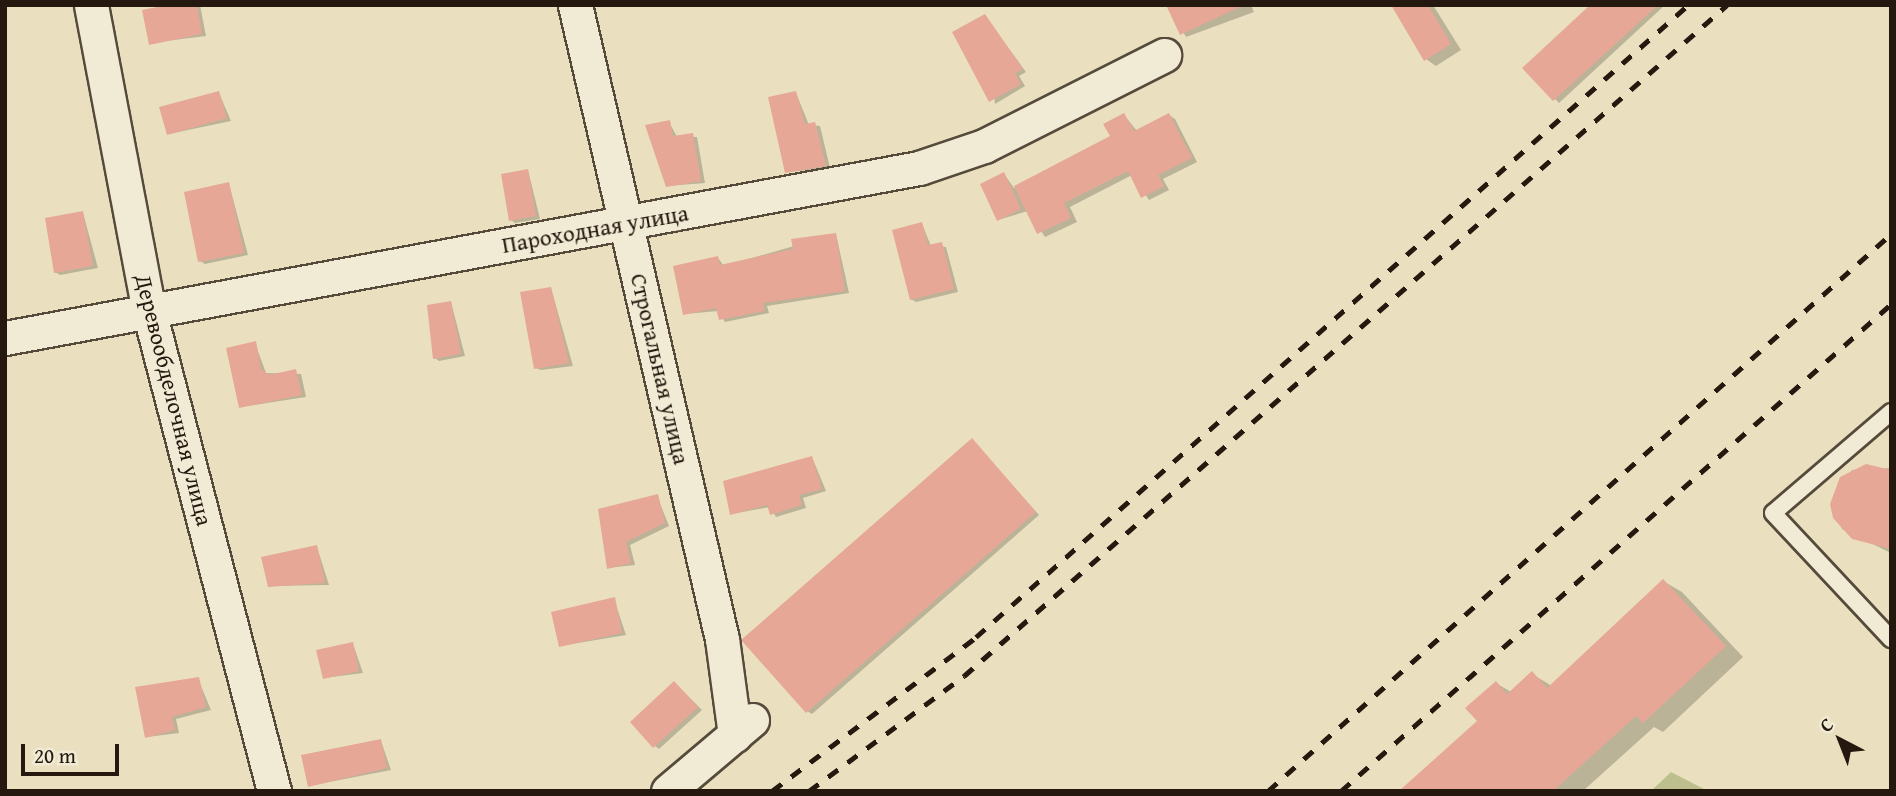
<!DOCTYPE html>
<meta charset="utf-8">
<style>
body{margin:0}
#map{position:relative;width:1896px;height:796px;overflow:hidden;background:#eae0bf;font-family:"Gentium Book Plus",serif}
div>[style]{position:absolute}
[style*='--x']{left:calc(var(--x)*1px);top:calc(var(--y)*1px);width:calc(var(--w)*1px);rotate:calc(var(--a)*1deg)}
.green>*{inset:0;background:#bdc08e}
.shadow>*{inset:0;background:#0003}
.building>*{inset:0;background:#e6a797}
.roads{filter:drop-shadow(2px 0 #564a3b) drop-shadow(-2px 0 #564a3b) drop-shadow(0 2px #564a3b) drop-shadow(0 -2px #564a3b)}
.service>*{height:16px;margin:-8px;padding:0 8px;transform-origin:8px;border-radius:8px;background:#f1ebd5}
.minor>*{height:33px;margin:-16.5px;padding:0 16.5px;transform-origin:16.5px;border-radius:16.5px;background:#f1ebd5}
.rail>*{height:5px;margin-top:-2.5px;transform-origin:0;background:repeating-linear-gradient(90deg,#25180f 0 12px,transparent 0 24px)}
span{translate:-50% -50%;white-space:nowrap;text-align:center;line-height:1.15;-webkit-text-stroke:7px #f1ebd5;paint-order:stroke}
.street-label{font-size:23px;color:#25180f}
.frame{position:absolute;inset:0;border:7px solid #25180f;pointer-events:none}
.north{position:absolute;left:1805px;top:705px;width:70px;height:70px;-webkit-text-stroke:5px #f1ebd5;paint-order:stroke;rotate:318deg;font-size:19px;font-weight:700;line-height:28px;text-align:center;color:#25180f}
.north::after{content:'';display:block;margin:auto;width:24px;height:32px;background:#25180f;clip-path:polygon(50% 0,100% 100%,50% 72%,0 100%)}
.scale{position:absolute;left:21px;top:744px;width:98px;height:32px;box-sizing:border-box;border:4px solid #25180f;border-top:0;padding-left:9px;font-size:21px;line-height:24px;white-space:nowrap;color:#25180f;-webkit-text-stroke:5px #f1ebd5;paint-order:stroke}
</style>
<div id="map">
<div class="green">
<i style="clip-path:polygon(1671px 772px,1708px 791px,1651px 791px)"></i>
</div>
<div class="shadow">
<i style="clip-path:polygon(177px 5px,200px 5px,206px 36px,150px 43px)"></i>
<i style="clip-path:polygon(1168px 5px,1251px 5px,1254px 12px,1186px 37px)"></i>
<i style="clip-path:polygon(1393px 5px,1433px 5px,1461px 50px,1436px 66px,1426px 59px)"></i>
<i style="clip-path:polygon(1593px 5px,1665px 5px,1559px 103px,1525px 68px)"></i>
<i style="clip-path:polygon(985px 16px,1026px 72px,1019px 76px,1025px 86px,995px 104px)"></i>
<i style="clip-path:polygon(219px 93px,231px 121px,169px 134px)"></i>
<i style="clip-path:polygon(796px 93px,809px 125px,820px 126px,830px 168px,787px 172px)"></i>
<i style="clip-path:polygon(1124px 115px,1137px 131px,1169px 115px,1175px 119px,1197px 162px,1163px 179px,1169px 190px,1149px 200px,1132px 175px,1070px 207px,1077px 222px,1045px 237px,1028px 211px,998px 220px,1004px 174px,1014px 188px,1112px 137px)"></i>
<i style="clip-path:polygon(669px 122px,677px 137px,697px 137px,705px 183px,667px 186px)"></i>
<i style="clip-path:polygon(528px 170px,540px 219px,515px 223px,511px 220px)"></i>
<i style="clip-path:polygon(229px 184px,248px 255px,205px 264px,200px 261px)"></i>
<i style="clip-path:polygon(83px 213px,98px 268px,60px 275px,55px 272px)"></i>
<i style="clip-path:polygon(922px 224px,931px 246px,946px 247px,958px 292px,916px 302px,911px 299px)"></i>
<i style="clip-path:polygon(836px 234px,849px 293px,767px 306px,769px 313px,725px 322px,718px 311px,685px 314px,718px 258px,724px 266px)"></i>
<i style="clip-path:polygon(551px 288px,573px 366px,541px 370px,536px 368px)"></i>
<i style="clip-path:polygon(451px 302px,465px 356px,439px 361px,435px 358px)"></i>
<i style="clip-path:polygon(255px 343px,266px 373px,301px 374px,306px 397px,240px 407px)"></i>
<i style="clip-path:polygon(972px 440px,1039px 515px,812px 714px,807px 711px)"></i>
<i style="clip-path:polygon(812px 457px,826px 491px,803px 498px,806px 508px,776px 517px,770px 507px,732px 514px)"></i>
<i style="clip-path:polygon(1891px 468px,1891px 553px,1842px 529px,1832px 504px,1852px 470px)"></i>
<i style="clip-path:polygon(657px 496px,669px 526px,630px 545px,635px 565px,608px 568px)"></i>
<i style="clip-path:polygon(317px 547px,329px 585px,269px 586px)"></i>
<i style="clip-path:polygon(1663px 581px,1682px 592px,1743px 657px,1663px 732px,1654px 727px,1583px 791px,1401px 791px,1479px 721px,1496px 683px,1511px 692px,1532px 674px,1552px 686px)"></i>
<i style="clip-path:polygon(614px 599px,626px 635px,560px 646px)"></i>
<i style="clip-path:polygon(353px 644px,363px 673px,324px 678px)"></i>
<i style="clip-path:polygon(198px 679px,211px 710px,176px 719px,179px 733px,147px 737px)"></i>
<i style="clip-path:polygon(675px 683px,702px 710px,659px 749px,655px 746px)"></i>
<i style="clip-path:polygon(381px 741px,391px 770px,309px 786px)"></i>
</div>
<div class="building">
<i style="clip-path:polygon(167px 5px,197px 5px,202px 34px,149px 45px,142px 10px)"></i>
<i style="clip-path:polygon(1166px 5px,1244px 5px,1180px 35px)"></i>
<i style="clip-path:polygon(1391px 5px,1428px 5px,1451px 44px,1424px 61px)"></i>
<i style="clip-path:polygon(1590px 5px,1658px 5px,1553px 101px,1522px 68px)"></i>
<i style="clip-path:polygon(985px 14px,1023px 69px,1015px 73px,1021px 84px,989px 102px,952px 32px)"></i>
<i style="clip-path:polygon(219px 91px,227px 118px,167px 135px,159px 107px)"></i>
<i style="clip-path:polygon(796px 91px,805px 124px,815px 122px,826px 166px,785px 173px,768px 97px)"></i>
<i style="clip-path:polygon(1124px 113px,1134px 131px,1169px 113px,1192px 158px,1158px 175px,1164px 186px,1141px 198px,1128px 171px,1064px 203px,1071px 218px,1037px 234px,1014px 186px,1110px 136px,1103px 124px)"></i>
<i style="clip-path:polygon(670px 120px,673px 136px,693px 133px,701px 181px,666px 187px,645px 125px)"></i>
<i style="clip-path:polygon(528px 169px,536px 216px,509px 221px,501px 174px)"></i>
<i style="clip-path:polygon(1004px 172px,1021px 209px,997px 221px,980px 184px)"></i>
<i style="clip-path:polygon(229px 182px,244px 253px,198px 262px,184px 192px)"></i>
<i style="clip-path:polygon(83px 211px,93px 266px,54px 273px,45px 218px)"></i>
<i style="clip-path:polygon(922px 222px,928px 245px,942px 242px,954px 289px,910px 300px,892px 230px)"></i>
<i style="clip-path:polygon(836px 233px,845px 291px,763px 303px,764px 311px,719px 320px,716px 308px,683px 315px,673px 266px,718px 256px,720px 265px,793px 249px,791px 239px)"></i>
<i style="clip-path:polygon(551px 287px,569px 363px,534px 369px,520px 292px)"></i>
<i style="clip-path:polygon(451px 301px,461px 354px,433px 359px,427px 305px)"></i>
<i style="clip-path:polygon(256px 341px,261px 369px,269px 375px,296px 369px,302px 395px,239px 408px,226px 348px)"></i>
<i style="clip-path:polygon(972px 438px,1036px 512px,806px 713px,741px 640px)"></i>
<i style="clip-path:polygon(812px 456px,822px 489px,799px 495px,802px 505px,770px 515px,767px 505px,730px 515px,723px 481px)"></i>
<i style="clip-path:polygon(1866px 464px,1891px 470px,1891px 549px,1852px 539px,1833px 518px,1830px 504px,1840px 477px)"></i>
<i style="clip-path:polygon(658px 494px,665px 523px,626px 542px,631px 563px,607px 569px,598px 509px)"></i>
<i style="clip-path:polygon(317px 545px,325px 583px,268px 587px,261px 557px)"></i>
<i style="clip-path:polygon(1663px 579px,1726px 646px,1643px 723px,1636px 716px,1553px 791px,1399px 791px,1477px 721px,1465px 708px,1496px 681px,1507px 694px,1532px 671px,1547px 688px)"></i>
<i style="clip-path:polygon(615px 597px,622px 633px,559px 647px,551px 612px)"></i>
<i style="clip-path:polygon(353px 642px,359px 671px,323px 679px,316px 650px)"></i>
<i style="clip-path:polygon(199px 677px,206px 707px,172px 717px,175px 730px,145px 738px,135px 687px)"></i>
<i style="clip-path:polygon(674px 681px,698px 707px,653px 748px,630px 722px)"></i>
<i style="clip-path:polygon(381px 739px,387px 768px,308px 787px,301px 755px)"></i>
</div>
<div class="roads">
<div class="service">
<i style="--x:1891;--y:412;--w:155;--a:139.4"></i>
<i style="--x:1773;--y:513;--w:173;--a:46.9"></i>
</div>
<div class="minor">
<i style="--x:91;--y:5;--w:311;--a:79.3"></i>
<i style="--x:149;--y:311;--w:496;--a:75.4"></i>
<i style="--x:575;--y:5;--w:651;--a:76.95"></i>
<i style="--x:722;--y:639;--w:97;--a:82.3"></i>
<i style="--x:5;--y:338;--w:930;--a:-10.54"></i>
<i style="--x:919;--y:168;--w:69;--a:-18.7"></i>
<i style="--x:984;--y:146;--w:202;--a:-26.8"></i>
<i style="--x:668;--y:791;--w:110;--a:-40.2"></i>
</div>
</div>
<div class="rail">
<i style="--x:772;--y:791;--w:256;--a:-37"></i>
<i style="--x:976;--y:637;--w:952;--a:-41.59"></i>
<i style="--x:809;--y:791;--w:193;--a:-36.6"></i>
<i style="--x:964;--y:676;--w:1016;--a:-41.33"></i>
<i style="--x:1268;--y:791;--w:836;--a:-41.8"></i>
<i style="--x:1341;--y:791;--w:735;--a:-41.52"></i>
</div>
<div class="street-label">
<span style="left:595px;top:229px;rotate:-10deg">Пароходная улица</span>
<span style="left:660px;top:369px;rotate:77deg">Строгальная улица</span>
<span style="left:174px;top:400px;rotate:76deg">Деревообделочная улица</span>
</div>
<div class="frame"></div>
<div class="north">С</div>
<div class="scale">20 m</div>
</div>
